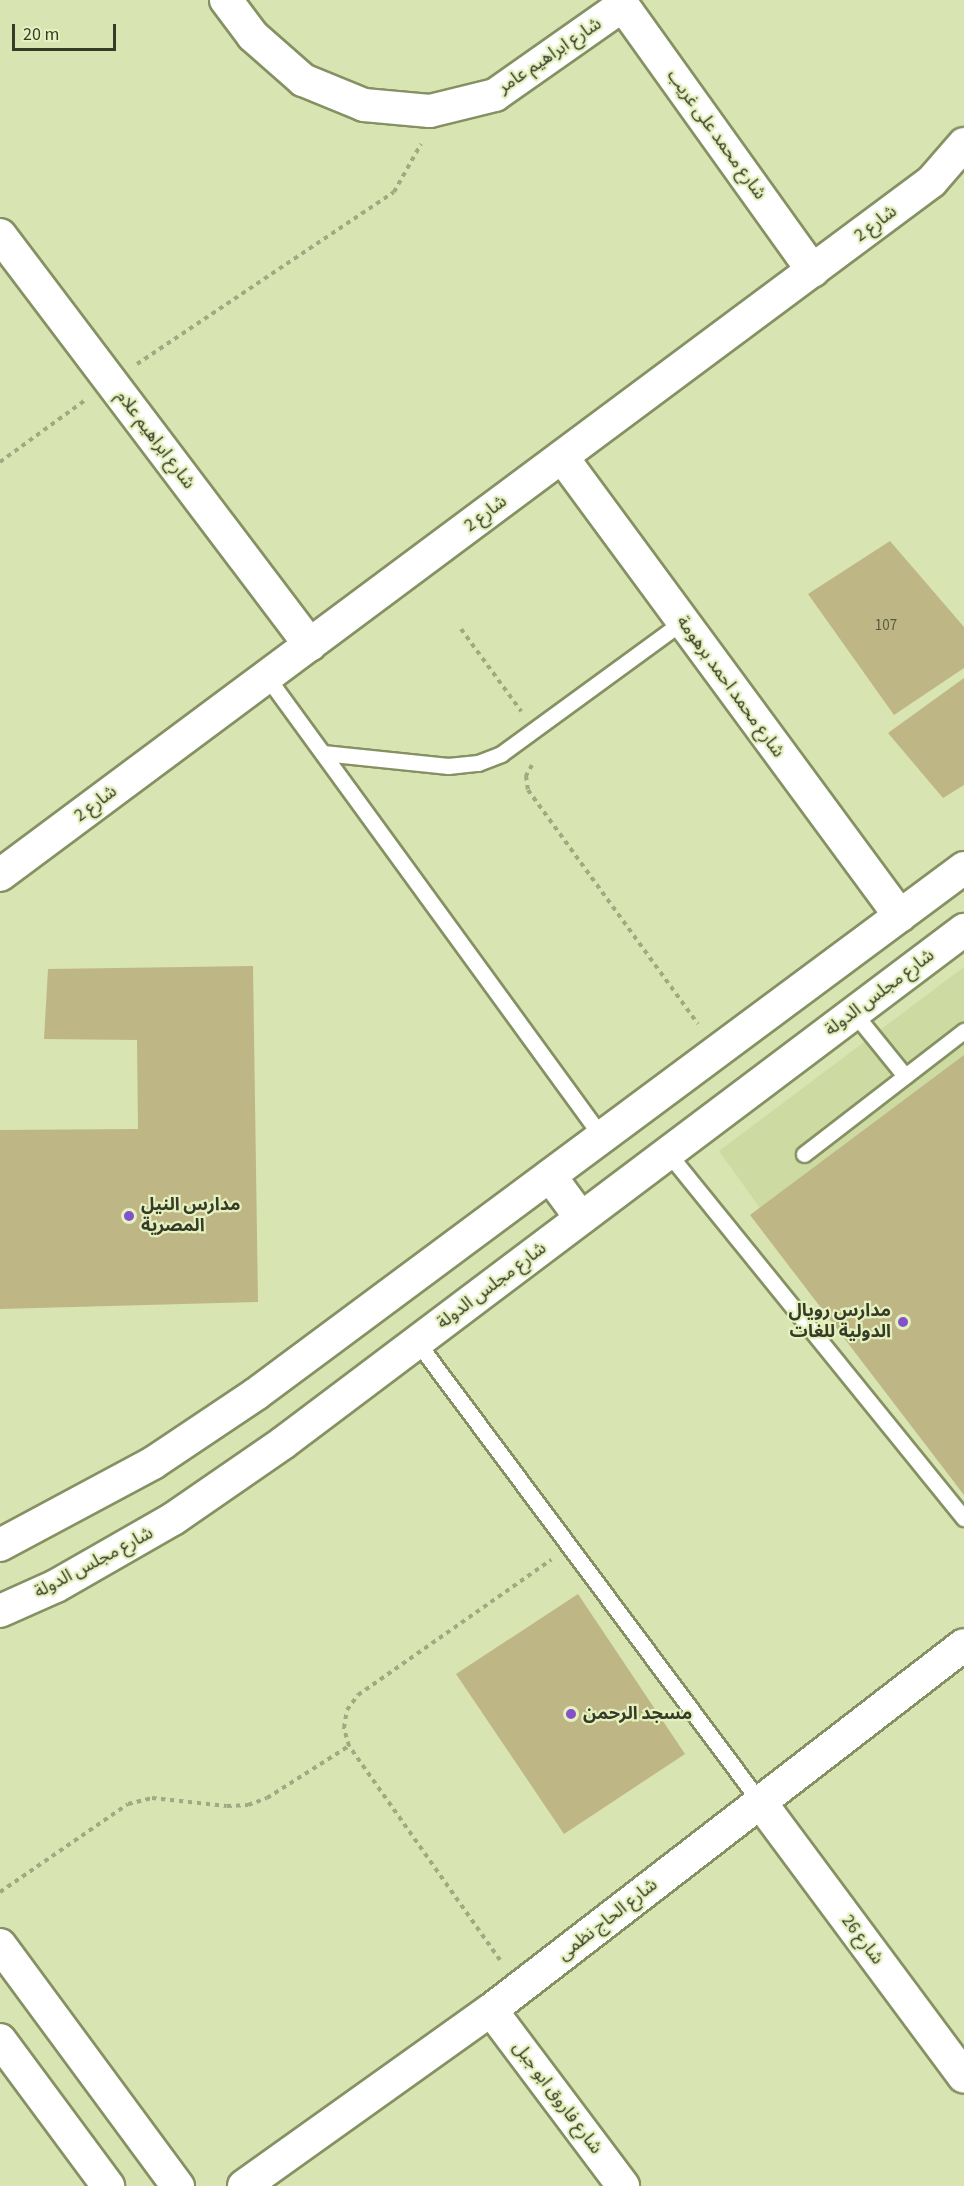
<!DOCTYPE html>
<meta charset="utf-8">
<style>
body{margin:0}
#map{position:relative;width:964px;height:2186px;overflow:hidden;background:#d8e4b2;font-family:"Source Sans 3","Noto Sans Arabic",sans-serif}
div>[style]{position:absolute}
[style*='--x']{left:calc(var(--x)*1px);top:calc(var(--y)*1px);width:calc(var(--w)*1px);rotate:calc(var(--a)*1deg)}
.built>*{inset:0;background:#cddba2}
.building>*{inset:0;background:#bfb685}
.path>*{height:4px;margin-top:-2px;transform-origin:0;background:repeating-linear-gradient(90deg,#a0aa82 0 4.5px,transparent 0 9px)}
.roads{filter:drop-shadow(2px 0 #869163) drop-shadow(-2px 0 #869163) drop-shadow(0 2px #869163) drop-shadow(0 -2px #869163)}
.lane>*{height:15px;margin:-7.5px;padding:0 7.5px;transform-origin:7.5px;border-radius:7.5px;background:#fff}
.street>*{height:32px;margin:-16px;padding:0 16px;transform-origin:16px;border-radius:16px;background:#fff}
.dots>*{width:16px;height:16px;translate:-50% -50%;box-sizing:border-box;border:3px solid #e5f1bf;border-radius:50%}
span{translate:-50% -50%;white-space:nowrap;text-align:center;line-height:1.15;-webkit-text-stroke:4.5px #e5f1bf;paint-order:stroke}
.number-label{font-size:15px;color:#585a3e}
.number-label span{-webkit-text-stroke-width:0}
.street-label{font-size:18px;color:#363b27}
.poi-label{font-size:18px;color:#363b27;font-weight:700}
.left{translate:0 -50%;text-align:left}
.right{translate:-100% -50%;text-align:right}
.scale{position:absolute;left:12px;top:24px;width:104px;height:27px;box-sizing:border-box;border:3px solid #363b27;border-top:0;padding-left:8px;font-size:18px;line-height:21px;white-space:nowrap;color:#363b27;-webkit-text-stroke:4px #e5f1bf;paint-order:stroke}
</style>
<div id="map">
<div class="built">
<i style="clip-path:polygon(964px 967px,964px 1492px,719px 1151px)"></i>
</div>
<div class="building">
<i style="clip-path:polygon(890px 541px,964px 627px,964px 668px,894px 715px,808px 594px)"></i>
<i style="clip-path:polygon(964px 678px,964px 785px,943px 798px,888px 733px)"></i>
<i style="clip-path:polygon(253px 966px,258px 1302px,0 1309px,0 1130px,138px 1129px,137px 1040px,44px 1039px,48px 969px)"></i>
<i style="clip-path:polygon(964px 1055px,964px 1495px,750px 1215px)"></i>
<i style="clip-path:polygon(578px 1594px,685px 1754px,564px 1834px,456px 1674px)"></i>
</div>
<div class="path">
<i style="--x:137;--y:364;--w:309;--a:-33.8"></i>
<i style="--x:394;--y:192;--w:55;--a:-60.6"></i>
<i style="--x:0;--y:462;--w:104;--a:-36"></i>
<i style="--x:461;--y:629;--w:102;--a:53.8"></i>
<i style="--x:532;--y:765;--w:13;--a:119"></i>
<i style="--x:526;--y:776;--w:14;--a:82"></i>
<i style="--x:528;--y:790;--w:289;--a:54"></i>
<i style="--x:0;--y:1892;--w:155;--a:-34.5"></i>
<i style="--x:128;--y:1804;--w:25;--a:-14"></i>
<i style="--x:152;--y:1798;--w:75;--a:6.1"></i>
<i style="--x:227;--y:1806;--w:21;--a:-3"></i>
<i style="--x:248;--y:1805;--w:20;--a:-20"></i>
<i style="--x:267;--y:1798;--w:97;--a:-32.4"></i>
<i style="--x:500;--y:1960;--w:262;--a:-125.2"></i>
<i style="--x:349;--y:1746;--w:19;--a:-106"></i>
<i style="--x:344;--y:1728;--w:18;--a:-81"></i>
<i style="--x:347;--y:1710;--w:19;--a:-54"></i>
<i style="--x:358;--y:1695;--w:236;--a:-35"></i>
</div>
<div class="roads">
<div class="lane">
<i style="--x:267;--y:677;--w:569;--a:53.94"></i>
<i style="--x:323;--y:753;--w:126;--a:5.9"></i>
<i style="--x:448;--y:766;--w:30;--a:-6"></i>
<i style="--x:478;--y:763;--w:25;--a:-21"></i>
<i style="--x:501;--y:754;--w:224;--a:-36.1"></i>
<i style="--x:854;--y:1013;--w:81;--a:51"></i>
<i style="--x:668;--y:1153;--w:470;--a:51"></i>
<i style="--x:804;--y:1154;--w:202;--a:-37.6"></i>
<i style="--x:417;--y:1342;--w:574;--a:53.29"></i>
</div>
<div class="street">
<i style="--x:226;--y:0;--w:45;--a:53.1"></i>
<i style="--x:253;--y:36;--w:67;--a:41.3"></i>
<i style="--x:303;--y:80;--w:66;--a:22.3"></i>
<i style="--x:364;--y:105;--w:66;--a:5.2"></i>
<i style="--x:430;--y:111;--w:67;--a:-13.8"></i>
<i style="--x:495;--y:95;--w:156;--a:-35.1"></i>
<i style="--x:619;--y:0;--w:333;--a:54.4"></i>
<i style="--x:0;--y:235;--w:514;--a:52.91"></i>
<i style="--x:562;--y:457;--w:570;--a:53.63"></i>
<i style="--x:0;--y:875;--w:1162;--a:-36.67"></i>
<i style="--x:932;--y:181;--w:49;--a:-49.1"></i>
<i style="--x:550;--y:1176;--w:52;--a:53.6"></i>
<i style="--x:0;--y:1545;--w:174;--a:-28.2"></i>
<i style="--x:153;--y:1463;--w:124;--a:-33.8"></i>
<i style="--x:256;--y:1394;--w:882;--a:-36.61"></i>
<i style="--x:0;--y:1611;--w:61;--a:-24.1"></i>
<i style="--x:56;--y:1586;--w:135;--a:-29.8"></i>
<i style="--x:173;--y:1519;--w:134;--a:-34.6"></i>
<i style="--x:283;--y:1443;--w:853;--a:-36.99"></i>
<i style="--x:760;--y:1802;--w:342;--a:53.4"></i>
<i style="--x:0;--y:1945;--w:300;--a:53.6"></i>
<i style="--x:491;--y:2010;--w:220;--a:53.1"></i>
<i style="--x:0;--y:2040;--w:182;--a:53.5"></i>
<i style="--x:244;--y:2186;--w:303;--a:-35.5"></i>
<i style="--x:491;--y:2010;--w:597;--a:-37.66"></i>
</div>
</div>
<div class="dots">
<i style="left:129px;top:1216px;background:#8352cb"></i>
<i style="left:903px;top:1322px;background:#8352cb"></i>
<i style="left:571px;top:1714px;background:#8352cb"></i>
</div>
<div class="number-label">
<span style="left:886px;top:626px">107</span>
</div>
<div class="street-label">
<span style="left:550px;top:56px;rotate:-34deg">شارع ابراهيم عامر</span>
<span style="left:716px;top:135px;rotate:54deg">شارع محمد على غريب</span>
<span style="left:876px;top:224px;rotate:-37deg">شارع 2</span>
<span style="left:155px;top:440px;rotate:53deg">شارع ابراهيم علام</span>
<span style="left:486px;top:514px;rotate:-37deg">شارع 2</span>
<span style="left:730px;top:687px;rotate:54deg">شارع محمد احمد برهومة</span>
<span style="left:96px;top:804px;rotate:-37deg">شارع 2</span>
<span style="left:880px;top:993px;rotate:-37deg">شارع مجلس الدولة</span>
<span style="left:492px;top:1286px;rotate:-37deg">شارع مجلس الدولة</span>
<span style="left:94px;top:1563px;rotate:-28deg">شارع مجلس الدولة</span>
<span style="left:608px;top:1920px;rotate:-38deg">شارع الحاج نظمى</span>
<span style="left:862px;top:1940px;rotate:53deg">شارع 26</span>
<span style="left:557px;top:2098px;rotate:53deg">شارع فاروق ابو جبل</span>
</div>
<div class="poi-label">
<span class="left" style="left:141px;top:1216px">مدارس النيل<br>المصرية</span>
<span class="right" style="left:891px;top:1322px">مدارس رويال<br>الدولية للغات</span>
<span class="left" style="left:583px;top:1714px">مسجد الرحمن</span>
</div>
<div class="scale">20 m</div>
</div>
